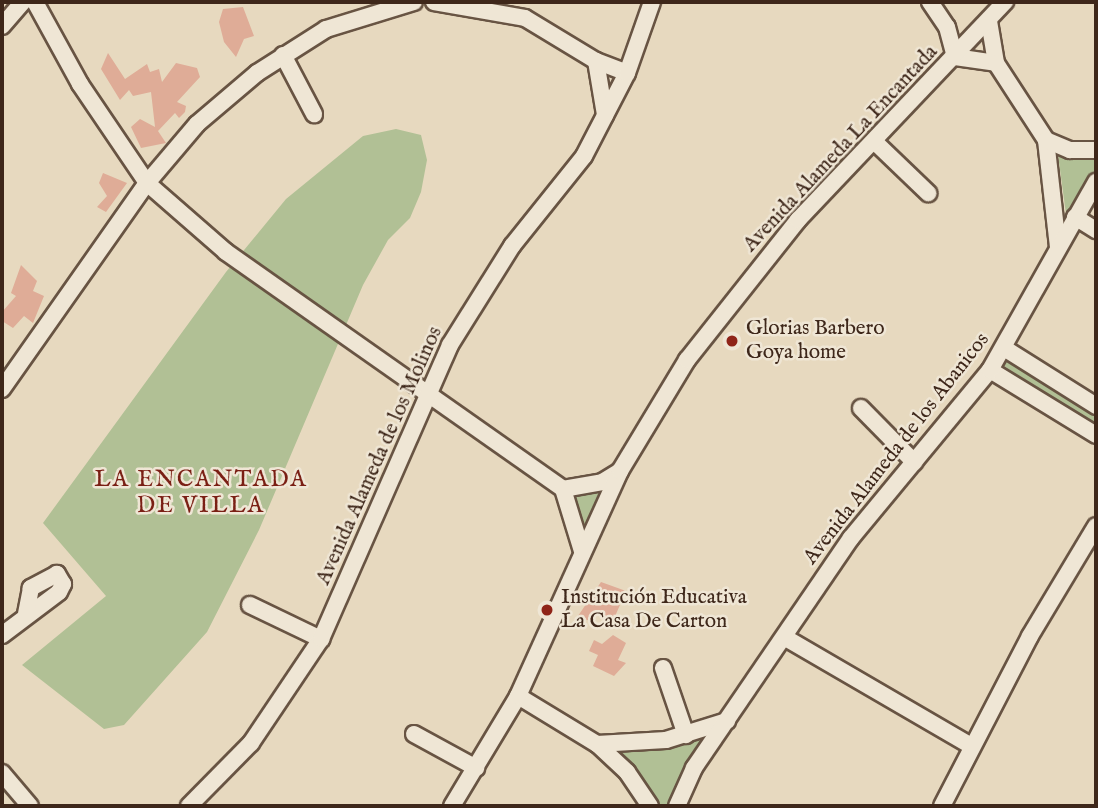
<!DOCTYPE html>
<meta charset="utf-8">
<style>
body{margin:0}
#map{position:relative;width:1098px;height:808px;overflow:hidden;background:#e7d9bf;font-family:"IM FELL English",serif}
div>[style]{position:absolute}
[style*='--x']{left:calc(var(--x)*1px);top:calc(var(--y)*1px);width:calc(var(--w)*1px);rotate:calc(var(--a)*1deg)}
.green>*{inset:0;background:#b1c095}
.building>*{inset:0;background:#dfac97}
.roads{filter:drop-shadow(2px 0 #685443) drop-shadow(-2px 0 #685443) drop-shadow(0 2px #685443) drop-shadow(0 -2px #685443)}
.minor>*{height:16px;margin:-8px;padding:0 8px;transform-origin:8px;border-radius:8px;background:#efe6d5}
.dots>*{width:19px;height:19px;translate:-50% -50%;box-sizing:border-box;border:4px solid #efe6d5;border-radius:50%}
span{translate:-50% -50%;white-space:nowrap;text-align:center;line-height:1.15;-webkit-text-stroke:5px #efe6d5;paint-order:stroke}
.street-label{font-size:21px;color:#3e271a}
.poi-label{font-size:21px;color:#3e271a}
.left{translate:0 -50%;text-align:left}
.neighbourhood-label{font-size:23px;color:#7a1f14;letter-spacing:2px}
.frame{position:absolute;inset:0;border:4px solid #3e271a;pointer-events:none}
</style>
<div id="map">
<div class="green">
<i style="clip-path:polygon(396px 129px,421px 135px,427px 160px,421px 192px,410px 218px,388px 240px,363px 285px,259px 530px,207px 632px,124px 725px,104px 729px,22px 665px,106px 596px,43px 523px,226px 272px,286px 199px,363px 136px)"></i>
<i style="clip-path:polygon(1058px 155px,1096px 155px,1096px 169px,1066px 214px)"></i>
<i style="clip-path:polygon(1006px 356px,1096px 413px,1096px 425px,1001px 364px)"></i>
<i style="clip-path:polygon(608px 485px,584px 529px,573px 496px)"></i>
<i style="clip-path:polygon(707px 735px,670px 806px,656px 806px,642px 779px,609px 749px)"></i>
</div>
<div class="building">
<i style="clip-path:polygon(243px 7px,254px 36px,244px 39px,236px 57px,224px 42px,219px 22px,223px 9px)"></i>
<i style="clip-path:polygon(108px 53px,125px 79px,147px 64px,150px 72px,159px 69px,162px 82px,176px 63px,197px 68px,200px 77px,177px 102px,186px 106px,185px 112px,179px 118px,175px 113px,158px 131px,166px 143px,141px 148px,131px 127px,140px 119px,155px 127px,151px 92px,133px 96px,129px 90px,120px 100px,101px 69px)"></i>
<i style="clip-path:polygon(103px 173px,127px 183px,106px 212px,97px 207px,107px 196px,99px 183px)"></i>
<i style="clip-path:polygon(21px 265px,37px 281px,33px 291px,44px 296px,33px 323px,24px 316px,13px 328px,2px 321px,2px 312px,16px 296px,11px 293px)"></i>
<i style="clip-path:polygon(601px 582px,626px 591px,613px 621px,596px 614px,592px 622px,578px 616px)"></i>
<i style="clip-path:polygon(613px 635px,626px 643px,618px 660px,626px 663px,614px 676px,593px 666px,598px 655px,589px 651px,594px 640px,602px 644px)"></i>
</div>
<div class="roads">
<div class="minor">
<i style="--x:35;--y:2;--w:94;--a:61.2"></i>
<i style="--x:80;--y:84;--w:120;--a:55.9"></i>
<i style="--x:147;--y:183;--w:105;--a:41.1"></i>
<i style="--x:226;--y:252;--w:412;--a:35.1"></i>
<i style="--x:563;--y:489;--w:65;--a:73"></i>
<i style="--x:434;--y:2;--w:92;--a:10"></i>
<i style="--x:525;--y:18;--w:83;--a:31.2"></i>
<i style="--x:596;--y:61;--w:33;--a:21"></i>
<i style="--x:930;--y:2;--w:30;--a:56"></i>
<i style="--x:947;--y:27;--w:31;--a:75"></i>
<i style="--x:955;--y:57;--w:41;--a:8.3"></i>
<i style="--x:989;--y:21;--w:43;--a:80.5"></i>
<i style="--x:996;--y:63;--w:92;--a:57"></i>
<i style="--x:1046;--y:140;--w:108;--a:83.6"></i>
<i style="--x:2;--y:26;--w:32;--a:-49"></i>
<i style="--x:283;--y:55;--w:67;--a:62.3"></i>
<i style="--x:596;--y:61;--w:55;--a:80.5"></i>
<i style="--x:1046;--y:140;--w:26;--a:23"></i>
<i style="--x:1070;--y:150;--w:26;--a:0"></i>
<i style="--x:875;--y:142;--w:74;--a:43.9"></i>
<i style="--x:1075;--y:217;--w:25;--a:32"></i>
<i style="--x:1004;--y:348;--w:109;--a:32.2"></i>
<i style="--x:990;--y:370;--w:124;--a:31.5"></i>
<i style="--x:2;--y:389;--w:252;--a:-54.9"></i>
<i style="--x:147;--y:183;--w:77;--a:-49.7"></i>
<i style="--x:197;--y:124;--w:79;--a:-40.4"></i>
<i style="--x:257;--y:73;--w:82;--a:-32.5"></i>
<i style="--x:326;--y:29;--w:92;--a:-17.1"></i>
<i style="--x:861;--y:408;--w:76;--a:45.5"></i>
<i style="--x:563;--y:489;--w:40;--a:-10"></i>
<i style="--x:602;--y:482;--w:21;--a:-31"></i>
<i style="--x:250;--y:605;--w:79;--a:25.6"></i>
<i style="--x:2;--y:635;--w:71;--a:-37"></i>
<i style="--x:59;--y:592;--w:9;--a:-63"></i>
<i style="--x:63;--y:584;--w:12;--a:-121"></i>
<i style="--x:57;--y:574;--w:30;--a:152"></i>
<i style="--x:31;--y:588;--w:26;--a:101"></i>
<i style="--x:784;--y:637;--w:216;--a:30.2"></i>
<i style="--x:663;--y:668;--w:71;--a:71.1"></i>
<i style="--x:518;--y:696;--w:92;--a:31.3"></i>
<i style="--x:597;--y:744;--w:41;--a:43"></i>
<i style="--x:627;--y:772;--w:41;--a:55.9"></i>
<i style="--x:414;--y:734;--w:71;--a:28.7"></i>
<i style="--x:597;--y:744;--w:69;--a:-3.3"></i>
<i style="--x:666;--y:740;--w:64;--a:-17.3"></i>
<i style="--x:2;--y:773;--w:43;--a:49.7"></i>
<i style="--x:189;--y:806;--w:88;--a:-45.5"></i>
<i style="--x:251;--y:743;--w:125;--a:-56.1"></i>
<i style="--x:321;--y:639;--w:321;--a:-66.3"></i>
<i style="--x:450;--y:345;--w:117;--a:-57.9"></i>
<i style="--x:512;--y:246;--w:115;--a:-51.3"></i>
<i style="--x:584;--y:156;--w:93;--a:-62.6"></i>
<i style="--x:627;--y:73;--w:75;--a:-70.6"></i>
<i style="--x:452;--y:806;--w:128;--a:-59"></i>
<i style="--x:518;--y:696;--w:247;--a:-65.6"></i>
<i style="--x:620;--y:471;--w:130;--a:-58.9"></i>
<i style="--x:687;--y:360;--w:179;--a:-51.6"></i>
<i style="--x:798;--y:220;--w:301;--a:-46.5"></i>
<i style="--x:677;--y:806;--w:42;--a:-65.9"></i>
<i style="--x:694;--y:768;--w:278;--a:-55.7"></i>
<i style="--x:851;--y:538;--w:218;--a:-50.4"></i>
<i style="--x:990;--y:370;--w:216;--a:-60.6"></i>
<i style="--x:942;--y:806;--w:191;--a:-62.6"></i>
<i style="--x:1030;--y:636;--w:128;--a:-59"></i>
</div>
</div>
<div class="dots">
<i style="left:732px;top:341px;background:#8f2418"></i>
<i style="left:547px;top:610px;background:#8f2418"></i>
</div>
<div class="street-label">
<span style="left:841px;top:149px;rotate:-47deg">Avenida Alameda La Encantada</span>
<span style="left:897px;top:449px;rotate:-52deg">Avenida Alameda de los Abanicos</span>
<span style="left:380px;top:456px;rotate:-66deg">Avenida Alameda de los Molinos</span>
</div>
<div class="poi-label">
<span class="left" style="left:746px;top:341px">Glorias Barbero<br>Goya home</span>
<span class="left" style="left:561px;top:610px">Institución Educativa<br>La Casa De Carton</span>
</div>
<div class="neighbourhood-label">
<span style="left:201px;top:493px">LA ENCANTADA<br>DE VILLA</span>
</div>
<div class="frame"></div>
</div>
